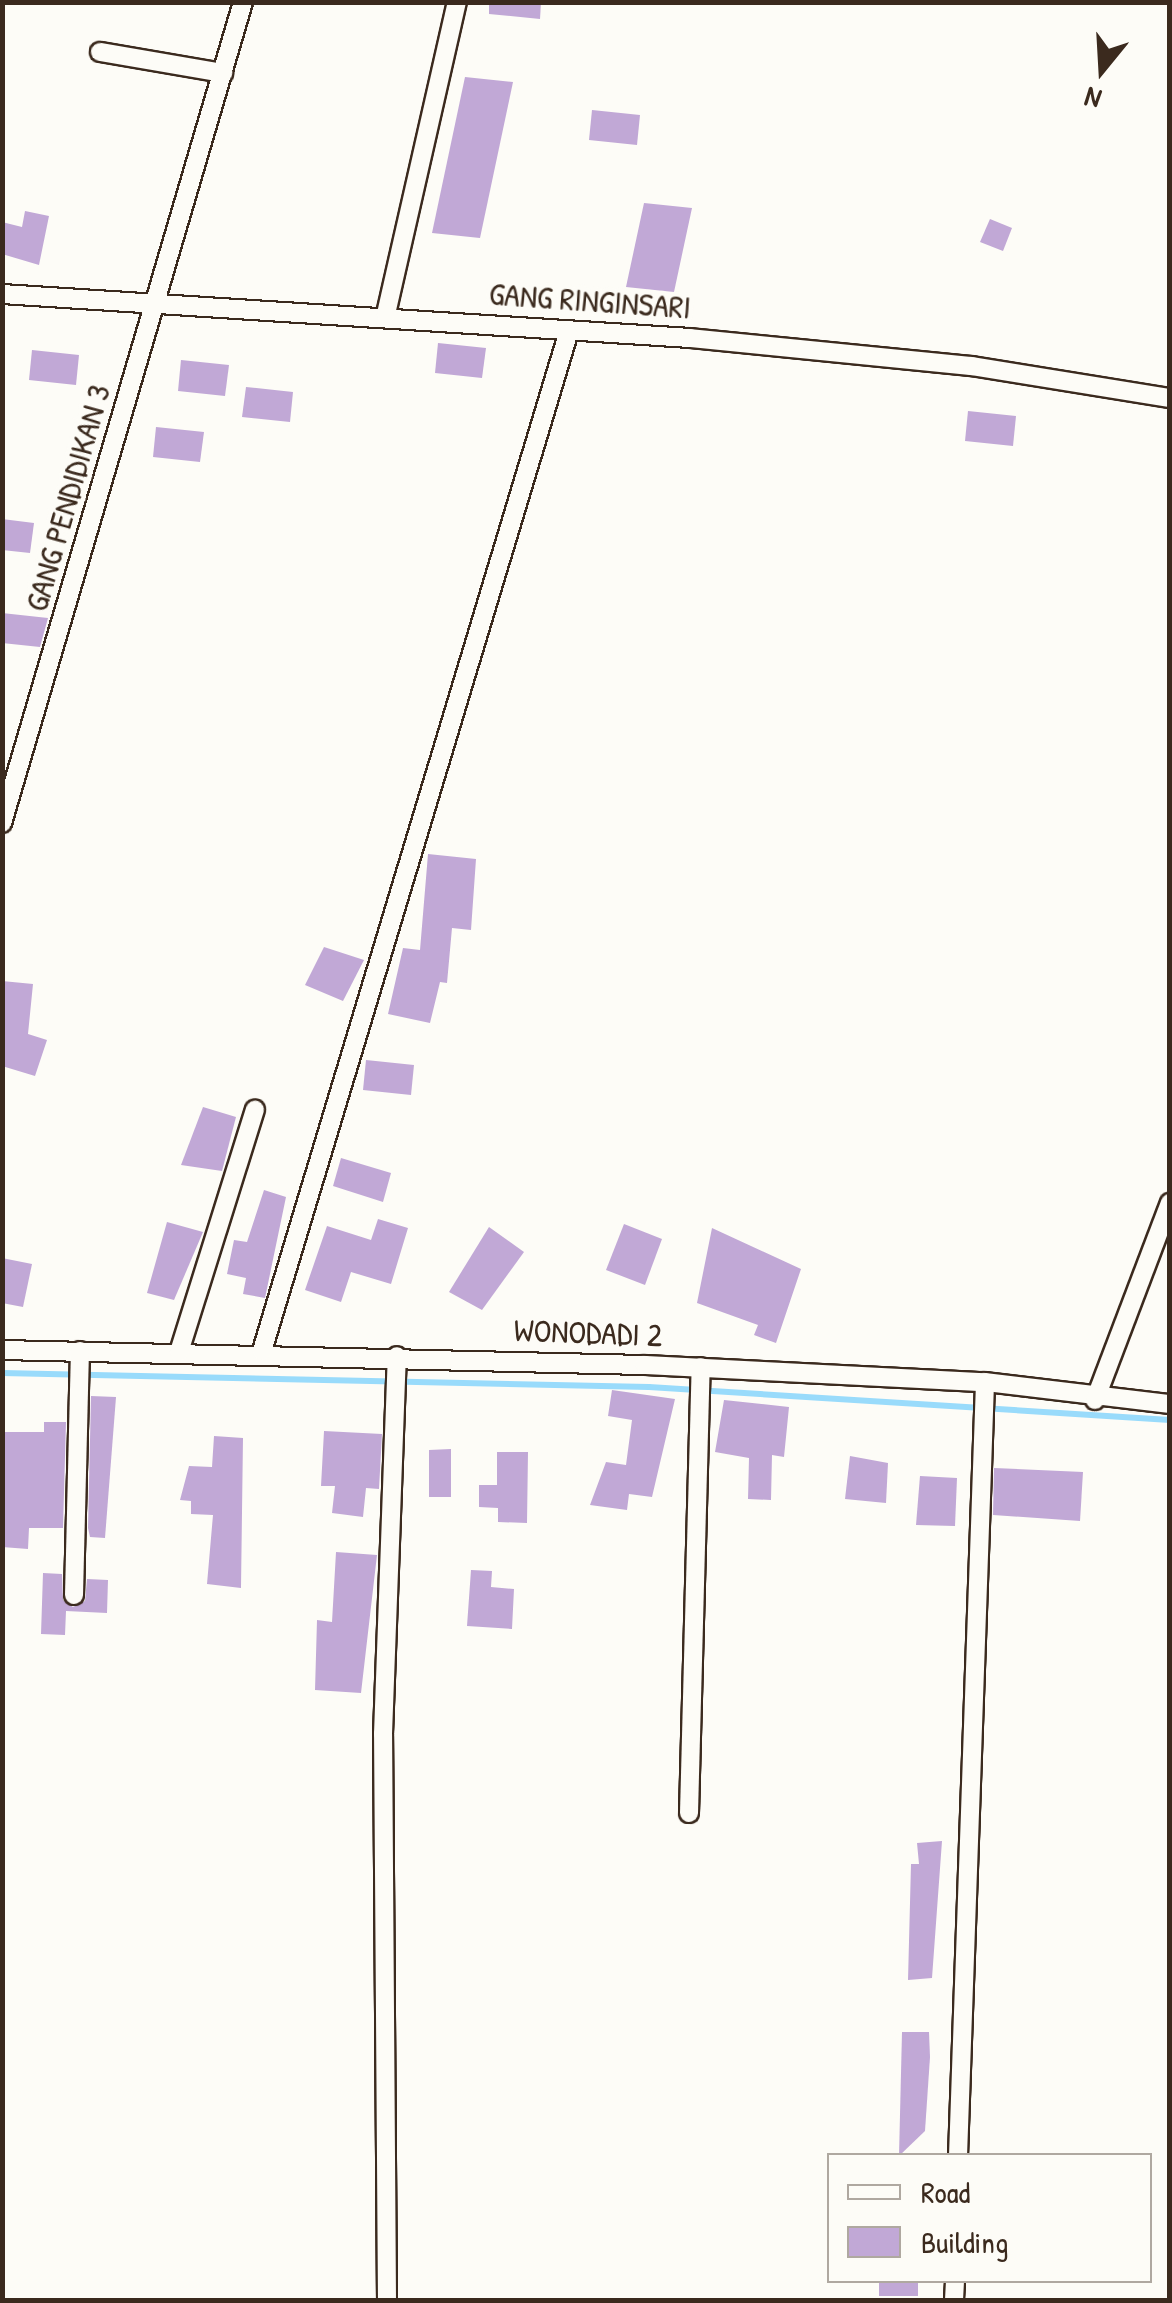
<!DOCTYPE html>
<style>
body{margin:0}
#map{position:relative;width:1172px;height:2303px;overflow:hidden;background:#fdfcf7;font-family:"Patrick Hand",sans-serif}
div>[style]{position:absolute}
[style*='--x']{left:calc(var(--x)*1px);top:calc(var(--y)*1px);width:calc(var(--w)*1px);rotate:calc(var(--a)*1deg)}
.stream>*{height:6px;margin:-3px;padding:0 3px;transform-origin:3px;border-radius:3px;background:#99dbfb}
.building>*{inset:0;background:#c1a8d6}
.roads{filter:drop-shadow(2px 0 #3b2a1e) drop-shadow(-2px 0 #3b2a1e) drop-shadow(0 2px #3b2a1e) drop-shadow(0 -2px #3b2a1e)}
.minor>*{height:18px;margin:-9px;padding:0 9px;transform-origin:9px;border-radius:9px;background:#fdfcf7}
span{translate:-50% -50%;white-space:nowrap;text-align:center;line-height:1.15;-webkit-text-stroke:9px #fdfcf7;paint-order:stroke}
.street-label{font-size:32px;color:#3b2a1e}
.frame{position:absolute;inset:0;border:5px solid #3b2a1e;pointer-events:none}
.legend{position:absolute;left:827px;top:2153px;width:325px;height:130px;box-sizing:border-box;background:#fdfcf7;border:2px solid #afa8a0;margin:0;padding:12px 18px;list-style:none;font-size:30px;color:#3b2a1e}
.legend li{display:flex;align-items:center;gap:20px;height:50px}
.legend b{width:50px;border:2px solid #afa8a0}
.north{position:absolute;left:1052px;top:20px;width:100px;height:100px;-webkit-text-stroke:8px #fdfcf7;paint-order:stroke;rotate:198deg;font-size:28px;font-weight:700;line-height:40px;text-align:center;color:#3b2a1e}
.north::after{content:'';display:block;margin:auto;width:35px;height:45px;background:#3b2a1e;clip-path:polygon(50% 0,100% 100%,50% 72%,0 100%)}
</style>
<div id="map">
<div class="stream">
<i style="--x:2;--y:1373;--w:647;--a:1.24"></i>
<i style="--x:649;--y:1387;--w:522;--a:3.62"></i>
</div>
<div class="building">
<i style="clip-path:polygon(489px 2px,541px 2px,540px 19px,489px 14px)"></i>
<i style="clip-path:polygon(465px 77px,513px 82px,480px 238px,432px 233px)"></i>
<i style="clip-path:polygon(592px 110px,640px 115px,637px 145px,589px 140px)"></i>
<i style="clip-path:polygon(644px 203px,692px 208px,674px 292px,626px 287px)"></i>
<i style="clip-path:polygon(25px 211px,49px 216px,39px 265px,2px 254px,2px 222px,22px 227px)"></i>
<i style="clip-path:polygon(990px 219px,1012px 228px,1003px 251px,980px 242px)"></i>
<i style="clip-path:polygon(438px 343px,486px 348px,482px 378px,435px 373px)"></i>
<i style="clip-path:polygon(32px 350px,79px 355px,76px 385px,29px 380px)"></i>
<i style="clip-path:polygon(181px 360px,229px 365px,225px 396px,178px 391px)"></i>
<i style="clip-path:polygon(246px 387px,293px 392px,290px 422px,242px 417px)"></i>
<i style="clip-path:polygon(968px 411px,1016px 416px,1013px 446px,965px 441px)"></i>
<i style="clip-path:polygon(156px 427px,204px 432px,200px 462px,153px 457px)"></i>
<i style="clip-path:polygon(2px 519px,34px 523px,30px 553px,2px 550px)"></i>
<i style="clip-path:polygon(2px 613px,48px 618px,40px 647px,2px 643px)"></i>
<i style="clip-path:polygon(428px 854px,476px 859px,471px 930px,452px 928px,447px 983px,440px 982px,430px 1023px,388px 1014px,403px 948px,420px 950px)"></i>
<i style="clip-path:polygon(324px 947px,364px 960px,343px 1001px,305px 985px)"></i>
<i style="clip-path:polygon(2px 981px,33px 984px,28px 1034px,47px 1040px,35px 1076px,2px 1066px)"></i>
<i style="clip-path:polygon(366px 1060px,414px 1065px,411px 1095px,363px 1090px)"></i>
<i style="clip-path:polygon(203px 1107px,236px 1117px,222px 1171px,181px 1165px)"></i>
<i style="clip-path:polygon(341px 1158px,391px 1173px,383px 1202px,333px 1186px)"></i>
<i style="clip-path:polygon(264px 1190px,286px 1197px,265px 1298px,243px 1294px,246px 1278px,227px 1274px,234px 1240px,247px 1242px)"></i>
<i style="clip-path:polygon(378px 1219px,408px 1228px,391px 1284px,351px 1272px,341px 1302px,305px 1290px,327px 1226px,371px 1240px)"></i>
<i style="clip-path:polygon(167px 1222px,203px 1232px,174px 1300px,147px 1293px)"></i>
<i style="clip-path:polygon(624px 1224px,662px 1239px,645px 1285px,606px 1270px)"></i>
<i style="clip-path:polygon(489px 1227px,524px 1252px,482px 1310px,449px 1292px)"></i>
<i style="clip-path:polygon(712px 1228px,801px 1269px,776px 1343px,754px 1335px,758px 1325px,697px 1303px)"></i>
<i style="clip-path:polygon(2px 1258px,32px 1264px,23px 1307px,2px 1303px)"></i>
<i style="clip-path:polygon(612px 1390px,675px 1399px,652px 1497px,629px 1494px,627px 1510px,590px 1505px,606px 1462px,626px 1465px,632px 1420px,608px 1416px)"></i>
<i style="clip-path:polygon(91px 1396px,116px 1397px,105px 1538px,90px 1537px,88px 1528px)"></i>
<i style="clip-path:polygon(724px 1400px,789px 1407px,784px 1457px,772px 1455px,771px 1500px,748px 1499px,749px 1458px,715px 1452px)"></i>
<i style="clip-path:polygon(44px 1422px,66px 1422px,63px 1528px,29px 1528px,28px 1549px,2px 1547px,2px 1432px,44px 1432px)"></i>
<i style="clip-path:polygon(324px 1431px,382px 1434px,379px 1489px,366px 1488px,363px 1517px,332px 1513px,335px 1486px,321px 1486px)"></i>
<i style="clip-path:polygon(214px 1436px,243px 1438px,241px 1588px,207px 1584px,213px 1515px,191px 1514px,191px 1501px,180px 1500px,189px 1466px,212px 1467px)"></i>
<i style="clip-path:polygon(451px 1449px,451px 1497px,429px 1497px,429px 1450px)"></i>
<i style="clip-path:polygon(497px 1452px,528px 1452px,527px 1523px,498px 1522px,498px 1508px,479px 1507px,479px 1485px,497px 1485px)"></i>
<i style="clip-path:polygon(850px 1456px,888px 1463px,886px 1503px,845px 1499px)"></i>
<i style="clip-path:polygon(994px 1468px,1083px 1472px,1080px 1521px,993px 1515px)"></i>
<i style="clip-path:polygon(920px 1476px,957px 1478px,955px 1526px,916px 1525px)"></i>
<i style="clip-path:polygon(336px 1552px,377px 1555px,361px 1693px,315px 1690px,317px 1620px,332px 1622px)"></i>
<i style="clip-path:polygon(471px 1570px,492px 1571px,491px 1587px,514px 1589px,512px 1629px,467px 1626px)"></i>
<i style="clip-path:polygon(43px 1573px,62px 1574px,63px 1600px,73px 1607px,85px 1601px,87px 1579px,108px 1580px,107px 1613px,66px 1611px,65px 1635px,41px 1634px)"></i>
<i style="clip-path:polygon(942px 1841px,932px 1978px,908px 1980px,911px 1864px,919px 1864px,917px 1843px)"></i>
<i style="clip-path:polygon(902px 2032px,929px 2032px,930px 2057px,925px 2131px,899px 2156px)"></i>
<i style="clip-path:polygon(879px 2280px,918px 2280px,918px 2296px,879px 2296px)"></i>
</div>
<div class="roads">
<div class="minor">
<i style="--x:100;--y:52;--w:125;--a:9.7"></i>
<i style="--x:2;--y:294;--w:689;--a:3.66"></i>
<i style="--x:690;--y:338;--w:283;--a:5.7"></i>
<i style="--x:972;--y:366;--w:201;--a:9.2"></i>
<i style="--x:386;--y:314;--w:320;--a:-77.2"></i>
<i style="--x:2;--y:823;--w:856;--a:-73.64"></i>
<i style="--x:2;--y:1350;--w:643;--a:1.34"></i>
<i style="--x:645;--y:1365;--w:340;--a:2.9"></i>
<i style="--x:985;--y:1382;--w:186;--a:6.8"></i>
<i style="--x:262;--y:1351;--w:1062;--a:-73.25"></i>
<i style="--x:179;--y:1352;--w:254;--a:-72.6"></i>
<i style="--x:1095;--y:1400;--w:211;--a:-69.2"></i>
<i style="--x:74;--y:1595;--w:244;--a:-88.6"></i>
<i style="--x:689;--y:1813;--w:446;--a:-88.5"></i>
<i style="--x:958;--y:2156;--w:774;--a:-88"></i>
<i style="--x:387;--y:2300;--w:566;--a:-90.4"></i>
<i style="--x:383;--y:1734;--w:378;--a:-87.9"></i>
<i style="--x:954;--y:2300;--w:20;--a:-87"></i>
</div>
</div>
<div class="street-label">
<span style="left:590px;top:301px;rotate:4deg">GANG RINGINSARI</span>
<span style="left:68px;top:498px;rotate:-74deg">GANG PENDIDIKAN 3</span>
<span style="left:588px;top:1333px;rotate:2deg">WONODADI 2</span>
</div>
<div class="frame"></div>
<ul class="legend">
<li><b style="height:12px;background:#fdfcf7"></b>Road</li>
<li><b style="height:28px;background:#c1a8d6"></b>Building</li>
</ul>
<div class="north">N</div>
</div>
